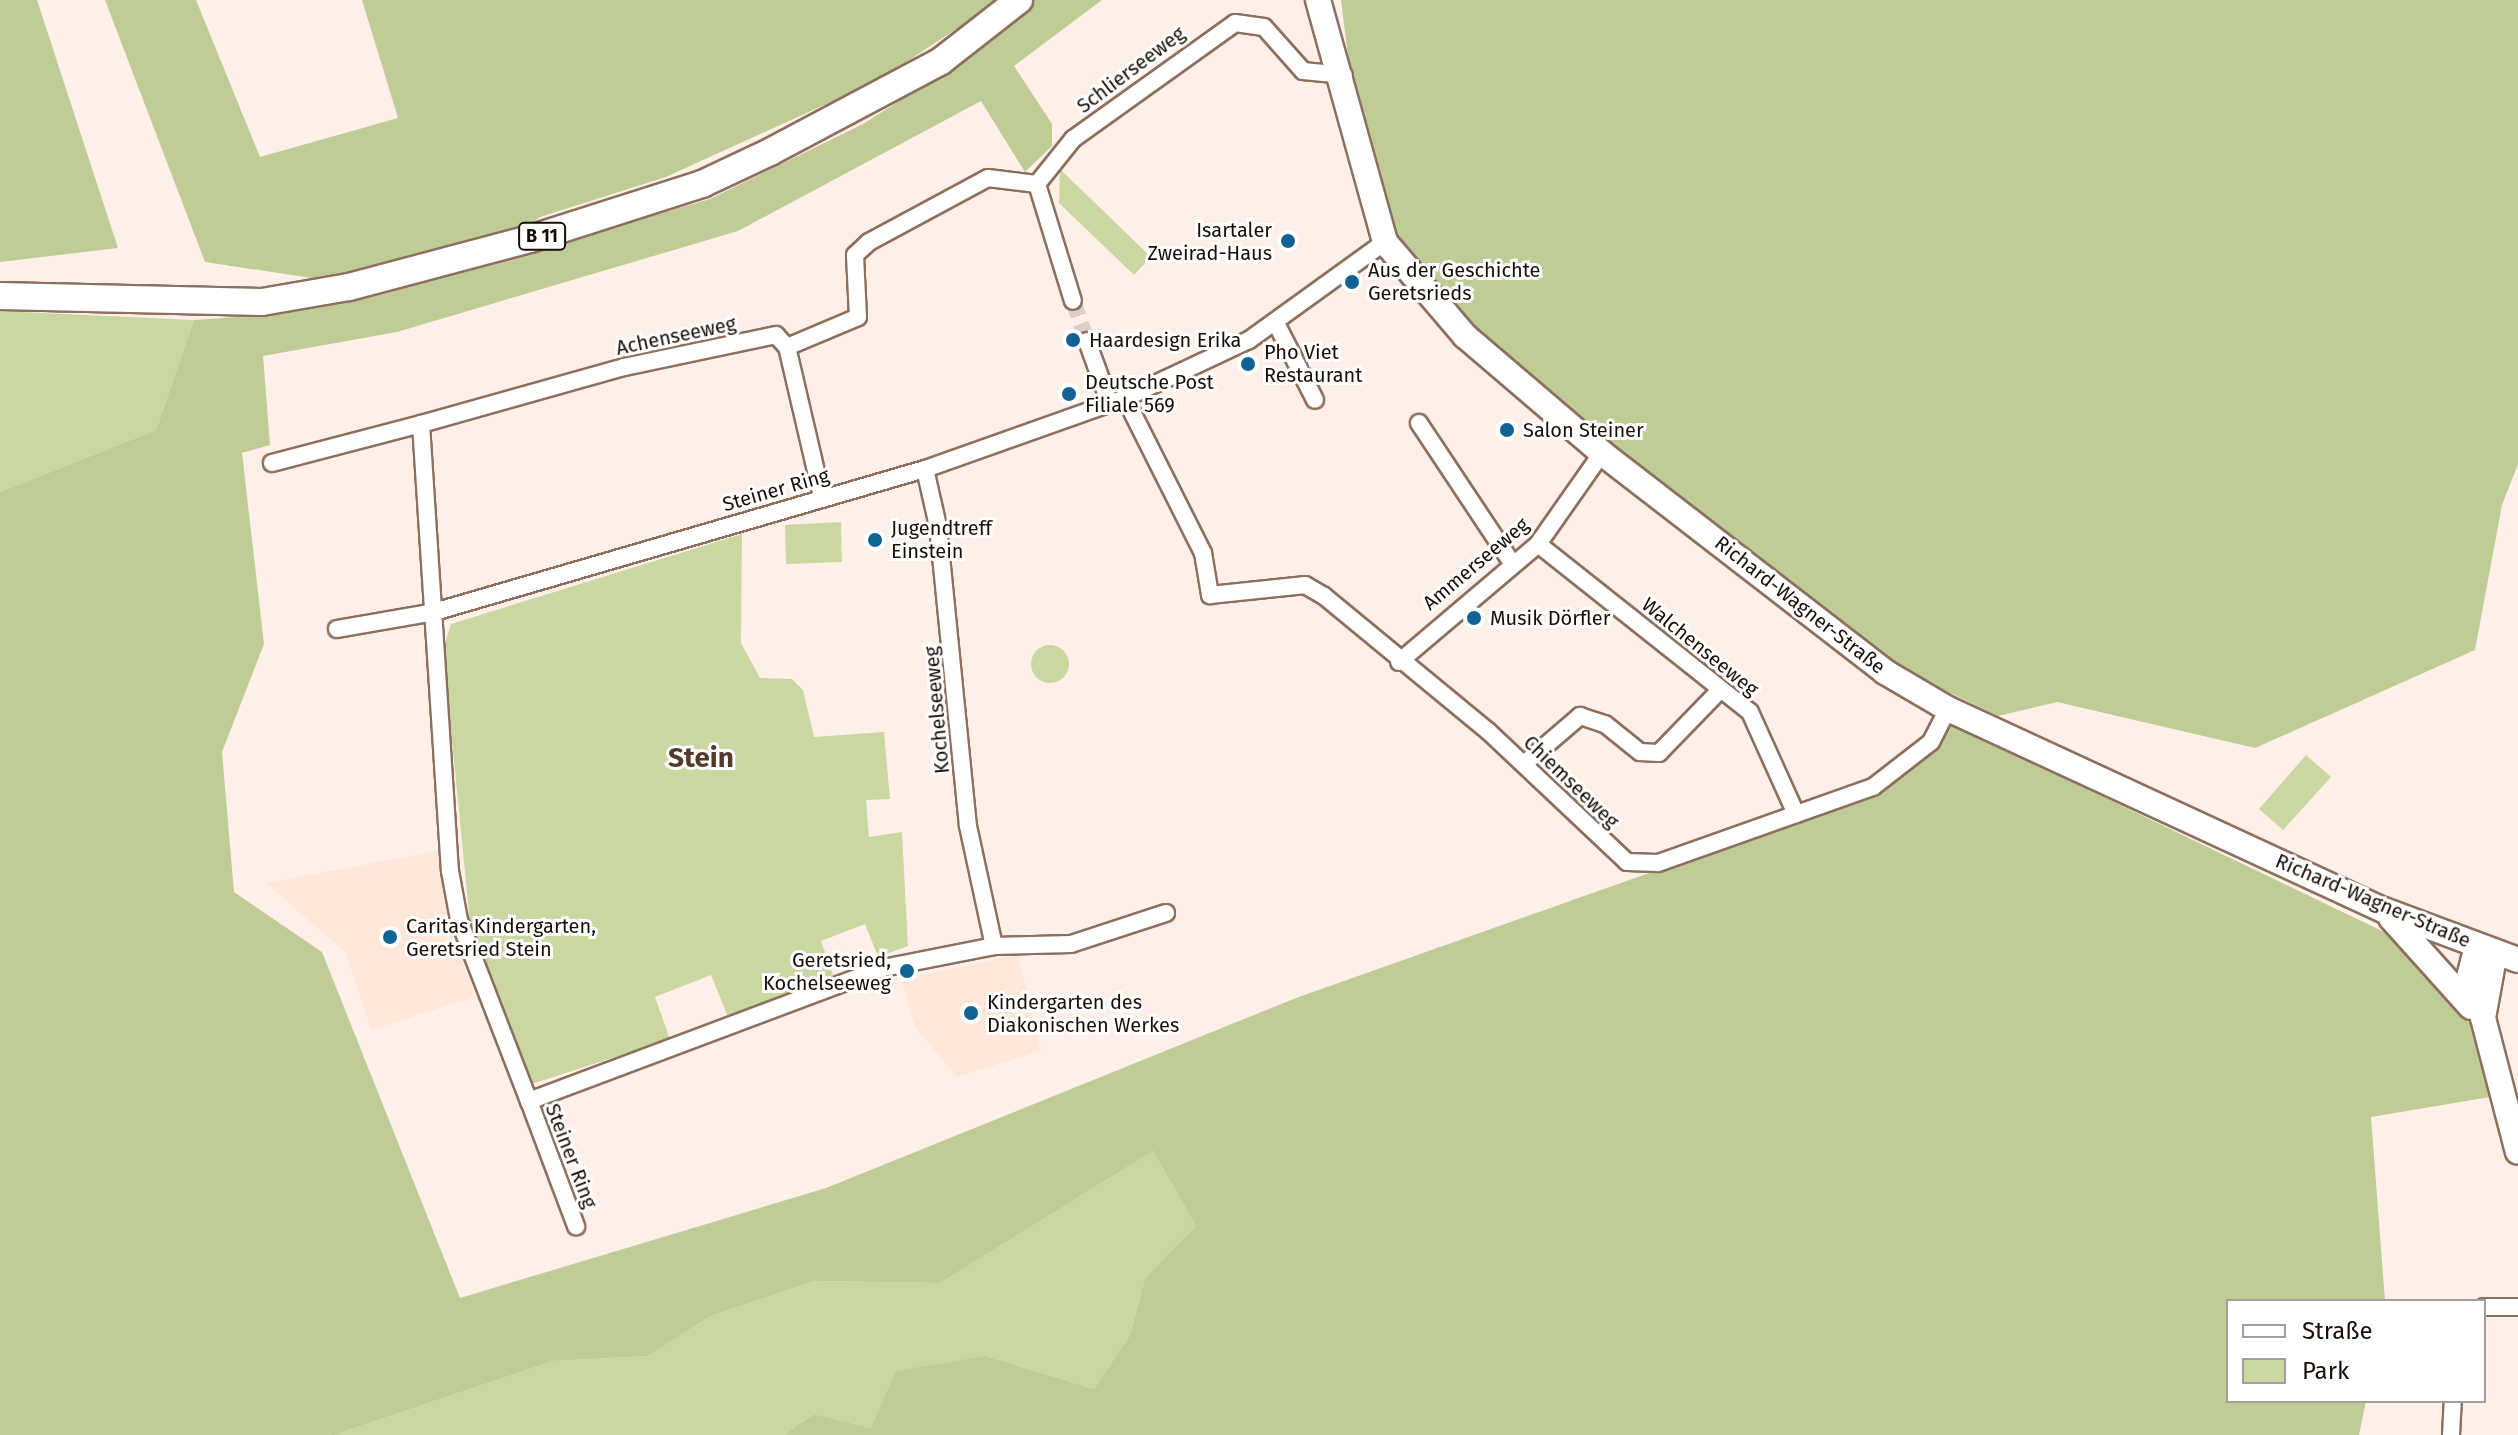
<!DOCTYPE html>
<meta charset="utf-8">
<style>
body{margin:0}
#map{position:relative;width:2518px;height:1435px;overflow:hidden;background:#fef0e9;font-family:"Fira Sans",sans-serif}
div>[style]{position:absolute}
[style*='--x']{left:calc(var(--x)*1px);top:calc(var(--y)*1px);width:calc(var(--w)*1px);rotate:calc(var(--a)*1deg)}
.built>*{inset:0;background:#fee6d8}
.green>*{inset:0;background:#cad7a1}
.round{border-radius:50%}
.forest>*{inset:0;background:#bfcc95}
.street-tunnel>*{height:16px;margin-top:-8px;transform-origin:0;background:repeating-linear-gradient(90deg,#dccec7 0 16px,transparent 0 24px)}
.roads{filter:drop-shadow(2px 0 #8c6f5e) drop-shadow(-2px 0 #8c6f5e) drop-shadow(0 2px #8c6f5e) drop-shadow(0 -2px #8c6f5e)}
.street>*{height:16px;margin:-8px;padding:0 8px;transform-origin:8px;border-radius:8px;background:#fff}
.secondary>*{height:24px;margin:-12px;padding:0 12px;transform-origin:12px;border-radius:12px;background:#fff}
.primary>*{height:26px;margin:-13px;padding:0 13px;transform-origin:13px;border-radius:13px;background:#fff}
.dots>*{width:22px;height:22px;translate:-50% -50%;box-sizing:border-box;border:4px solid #fff;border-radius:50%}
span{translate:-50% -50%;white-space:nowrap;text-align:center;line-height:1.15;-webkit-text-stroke:6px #fff;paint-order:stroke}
.shield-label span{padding:2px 6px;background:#fff;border:2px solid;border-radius:6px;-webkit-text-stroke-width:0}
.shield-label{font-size:18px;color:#180d07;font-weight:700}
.street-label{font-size:20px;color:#180d07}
.poi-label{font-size:20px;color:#180d07}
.right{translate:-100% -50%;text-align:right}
.left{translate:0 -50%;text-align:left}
.district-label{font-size:28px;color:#543a2b;font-weight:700}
.legend{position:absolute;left:2226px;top:1299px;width:260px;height:104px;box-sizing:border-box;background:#fff;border:2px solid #a39e9c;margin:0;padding:10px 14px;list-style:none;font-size:24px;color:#180d07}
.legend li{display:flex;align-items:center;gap:16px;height:40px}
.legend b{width:40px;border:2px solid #a39e9c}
</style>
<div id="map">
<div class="built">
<i style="clip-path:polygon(437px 851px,447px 920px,475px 997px,371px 1030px,346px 953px,266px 883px)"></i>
<i style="clip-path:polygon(1018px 955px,1041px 1051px,957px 1077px,915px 1027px,901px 979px)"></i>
</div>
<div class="green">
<i style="clip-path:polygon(1060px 169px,1151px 257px,1134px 275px,1059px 203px)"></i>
<i style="clip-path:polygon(0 311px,194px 320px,156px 430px,0 492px)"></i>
<i style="clip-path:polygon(841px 522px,842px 562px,786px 564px,785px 525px)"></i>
<i style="clip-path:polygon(742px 534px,741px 643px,760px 678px,792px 679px,803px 690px,814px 737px,884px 732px,890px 799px,866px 800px,869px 837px,902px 832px,908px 946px,878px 957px,865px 924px,821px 941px,833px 975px,728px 1017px,711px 975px,655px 997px,670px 1039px,532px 1084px,470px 923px,443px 649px,451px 624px)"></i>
<i class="round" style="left:1031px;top:645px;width:38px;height:38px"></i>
<i style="clip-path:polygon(2306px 755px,2331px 777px,2283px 830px,2259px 809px)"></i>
<i style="clip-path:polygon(1153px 1151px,1196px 1226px,1145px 1278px,1130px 1335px,1094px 1389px,986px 1356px,871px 1428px,814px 1414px,783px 1435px,334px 1435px,553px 1361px,648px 1356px,711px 1316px,814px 1281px,940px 1283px)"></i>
</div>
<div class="forest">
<i style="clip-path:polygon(0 0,37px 0,118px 248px,0 262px)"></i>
<i style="clip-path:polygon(105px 0,196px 0,260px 157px,398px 118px,362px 0,1000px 0,879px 80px,666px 177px,540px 217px,517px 234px,318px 279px,205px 262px)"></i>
<i style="clip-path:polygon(1032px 0,1102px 0,1014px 66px,1052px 124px,1052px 146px,1025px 172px,981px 101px,738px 231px,397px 332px,263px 356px,270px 445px,242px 453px,264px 644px,222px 752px,234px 892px,322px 952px,460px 1298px,826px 1188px,1296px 998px,1833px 808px,1950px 723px,2403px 941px,2450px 984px,2469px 1022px,2490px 1097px,2371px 1117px,2385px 1301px,2228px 1301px,2228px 1401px,2366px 1401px,2359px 1435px,783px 1435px,814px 1414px,871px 1428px,896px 1371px,986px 1356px,1094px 1389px,1130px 1335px,1145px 1278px,1196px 1226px,1153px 1151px,940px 1283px,814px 1281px,711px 1316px,648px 1356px,553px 1361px,334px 1435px,0 1435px,0 492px,156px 430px,194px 320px,267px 315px,387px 293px,710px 199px,863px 124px,950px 69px)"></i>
<i style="clip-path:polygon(1341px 0,2518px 0,2518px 464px,2502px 505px,2475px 650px,2255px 748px,2057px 702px,1998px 716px,1893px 665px,1482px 341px,1390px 239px,1350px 72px)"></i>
</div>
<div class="street-tunnel">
<i style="--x:1073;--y:301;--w:42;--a:70.7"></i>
</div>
<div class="roads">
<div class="street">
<i style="--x:1037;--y:184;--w:58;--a:-51.3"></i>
<i style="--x:1073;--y:139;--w:199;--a:-35.6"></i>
<i style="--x:1235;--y:23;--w:29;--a:8"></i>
<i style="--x:1264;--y:27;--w:59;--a:48.4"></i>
<i style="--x:1303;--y:71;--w:41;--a:5.6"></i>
<i style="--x:1037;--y:184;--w:122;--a:72.9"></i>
<i style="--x:1276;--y:323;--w:86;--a:63.1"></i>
<i style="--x:1087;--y:341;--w:67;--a:69.9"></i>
<i style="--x:787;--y:347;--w:77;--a:-22.9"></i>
<i style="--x:858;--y:317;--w:62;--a:-92.8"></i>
<i style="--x:855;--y:255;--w:19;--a:-43"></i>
<i style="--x:869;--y:242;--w:135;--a:-28.3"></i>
<i style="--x:988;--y:178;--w:49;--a:7"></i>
<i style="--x:1125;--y:398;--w:174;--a:63.3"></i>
<i style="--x:1203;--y:553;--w:43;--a:80.5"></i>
<i style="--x:1210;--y:595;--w:96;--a:-6"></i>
<i style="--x:1305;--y:585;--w:22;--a:30"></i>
<i style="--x:1324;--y:596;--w:212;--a:39.5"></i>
<i style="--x:1488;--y:731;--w:191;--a:43.3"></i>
<i style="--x:1627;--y:862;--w:31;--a:2"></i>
<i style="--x:1658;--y:863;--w:228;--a:-19.5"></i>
<i style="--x:1873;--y:787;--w:73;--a:-37.8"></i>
<i style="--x:1931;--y:742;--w:37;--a:-63"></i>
<i style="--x:1419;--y:423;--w:168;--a:56.4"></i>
<i style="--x:272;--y:463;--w:154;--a:-14.7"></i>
<i style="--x:925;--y:469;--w:58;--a:77.2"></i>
<i style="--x:938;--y:526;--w:301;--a:84.3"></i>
<i style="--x:968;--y:826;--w:123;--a:77.8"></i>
<i style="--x:822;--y:497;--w:154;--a:-103.1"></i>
<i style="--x:787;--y:347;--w:16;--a:-133"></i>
<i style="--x:776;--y:335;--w:155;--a:168.1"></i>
<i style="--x:624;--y:367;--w:211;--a:164.3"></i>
<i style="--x:421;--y:424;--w:448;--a:86.3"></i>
<i style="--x:450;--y:871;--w:50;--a:79.6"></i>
<i style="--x:459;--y:920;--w:194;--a:68.9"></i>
<i style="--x:529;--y:1101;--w:378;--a:-20.6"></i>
<i style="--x:883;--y:968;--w:113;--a:-11.2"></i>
<i style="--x:994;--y:946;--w:77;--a:-1.5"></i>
<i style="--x:1071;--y:944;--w:100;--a:-18.1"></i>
<i style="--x:1538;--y:544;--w:270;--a:38.4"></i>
<i style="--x:1750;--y:712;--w:112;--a:65.7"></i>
<i style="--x:337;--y:629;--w:98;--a:-9.9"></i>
<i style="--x:434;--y:612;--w:511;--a:-16.24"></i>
<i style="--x:925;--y:469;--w:212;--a:-19.5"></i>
<i style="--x:1125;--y:398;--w:137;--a:-25.1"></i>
<i style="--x:1249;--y:340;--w:168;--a:-35.8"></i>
<i style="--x:1399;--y:662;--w:182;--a:-40.3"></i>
<i style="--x:1538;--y:544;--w:111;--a:-54.9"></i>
<i style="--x:1524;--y:764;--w:74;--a:-40.6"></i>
<i style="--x:1580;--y:716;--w:26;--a:18"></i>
<i style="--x:1605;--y:724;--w:45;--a:38.7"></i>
<i style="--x:1640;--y:752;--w:19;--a:3"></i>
<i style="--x:1659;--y:753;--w:86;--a:-45.9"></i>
<i style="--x:529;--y:1101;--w:134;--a:69.4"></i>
<i style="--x:2484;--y:1307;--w:34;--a:0"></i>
<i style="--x:2451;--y:1435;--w:34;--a:-87"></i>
</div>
<div class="secondary">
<i style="--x:1318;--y:0;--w:251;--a:74.5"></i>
<i style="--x:1385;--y:242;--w:123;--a:49.6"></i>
<i style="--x:1465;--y:336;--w:180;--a:40.5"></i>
<i style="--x:1602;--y:453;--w:358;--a:37.7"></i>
<i style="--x:1885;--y:672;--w:73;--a:30.4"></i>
<i style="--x:1948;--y:709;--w:480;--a:24.8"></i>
<i style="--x:2384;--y:910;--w:143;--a:20.5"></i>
<i style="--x:2391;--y:918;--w:117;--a:48.1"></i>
<i style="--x:2495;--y:952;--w:67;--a:100.3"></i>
<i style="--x:2483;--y:1018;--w:138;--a:75.4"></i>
<i style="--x:2471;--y:1007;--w:22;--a:-100"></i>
<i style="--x:2467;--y:985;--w:40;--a:-75.6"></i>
</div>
<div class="primary">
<i style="--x:0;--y:296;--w:262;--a:1.3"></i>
<i style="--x:262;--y:302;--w:88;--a:-9.8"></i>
<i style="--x:349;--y:287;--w:187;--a:-14.9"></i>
<i style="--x:530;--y:239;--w:181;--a:-17.7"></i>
<i style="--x:702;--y:184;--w:77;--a:-25.2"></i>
<i style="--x:772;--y:151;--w:191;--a:-28"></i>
<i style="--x:941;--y:61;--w:99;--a:-38"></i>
</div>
</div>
<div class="dots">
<i style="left:1288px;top:241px;background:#136295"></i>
<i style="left:1352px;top:282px;background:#136295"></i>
<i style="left:1073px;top:340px;background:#136295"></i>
<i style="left:1248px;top:364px;background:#136295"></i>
<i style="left:1069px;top:394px;background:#136295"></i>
<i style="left:1507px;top:430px;background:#136295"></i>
<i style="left:875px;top:540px;background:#136295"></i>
<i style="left:1474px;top:618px;background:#136295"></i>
<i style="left:390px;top:937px;background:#136295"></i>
<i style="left:907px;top:971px;background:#136295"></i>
<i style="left:971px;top:1013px;background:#136295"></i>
</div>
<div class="shield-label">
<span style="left:542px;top:236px">B 11</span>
</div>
<div class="street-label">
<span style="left:1131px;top:70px;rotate:-37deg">Schlierseeweg</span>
<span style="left:676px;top:336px;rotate:-12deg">Achenseeweg</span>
<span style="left:776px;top:490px;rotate:-16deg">Steiner Ring</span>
<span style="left:1476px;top:564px;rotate:-40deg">Ammerseeweg</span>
<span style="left:1800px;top:605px;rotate:38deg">Richard-Wagner-Straße</span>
<span style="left:1700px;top:647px;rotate:39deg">Walchenseeweg</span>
<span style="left:937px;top:710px;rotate:-95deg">Kochelseeweg</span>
<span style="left:1571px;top:782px;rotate:44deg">Chiemseeweg</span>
<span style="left:2373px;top:901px;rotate:23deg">Richard-Wagner-Straße</span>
<span style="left:571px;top:1156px;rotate:69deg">Steiner Ring</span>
</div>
<div class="poi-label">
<span class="right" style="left:1272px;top:242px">Isartaler<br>Zweirad-Haus</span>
<span class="left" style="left:1368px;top:282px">Aus der Geschichte<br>Geretsrieds</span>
<span class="left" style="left:1089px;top:340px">Haardesign Erika</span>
<span class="left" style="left:1264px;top:364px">Pho Viet<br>Restaurant</span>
<span class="left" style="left:1085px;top:394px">Deutsche Post<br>Filiale 569</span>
<span class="left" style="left:1523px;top:430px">Salon Steiner</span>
<span class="left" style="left:891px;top:540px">Jugendtreff<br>Einstein</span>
<span class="left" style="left:1490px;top:618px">Musik Dörfler</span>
<span class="left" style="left:406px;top:938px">Caritas Kindergarten,<br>Geretsried Stein</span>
<span class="right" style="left:891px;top:972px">Geretsried,<br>Kochelseeweg</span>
<span class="left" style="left:987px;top:1014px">Kindergarten des<br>Diakonischen Werkes</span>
</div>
<div class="district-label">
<span style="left:701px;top:758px">Stein</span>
</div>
<ul class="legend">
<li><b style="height:10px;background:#fff"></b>Straße</li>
<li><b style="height:22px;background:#cad7a1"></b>Park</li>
</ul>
</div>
